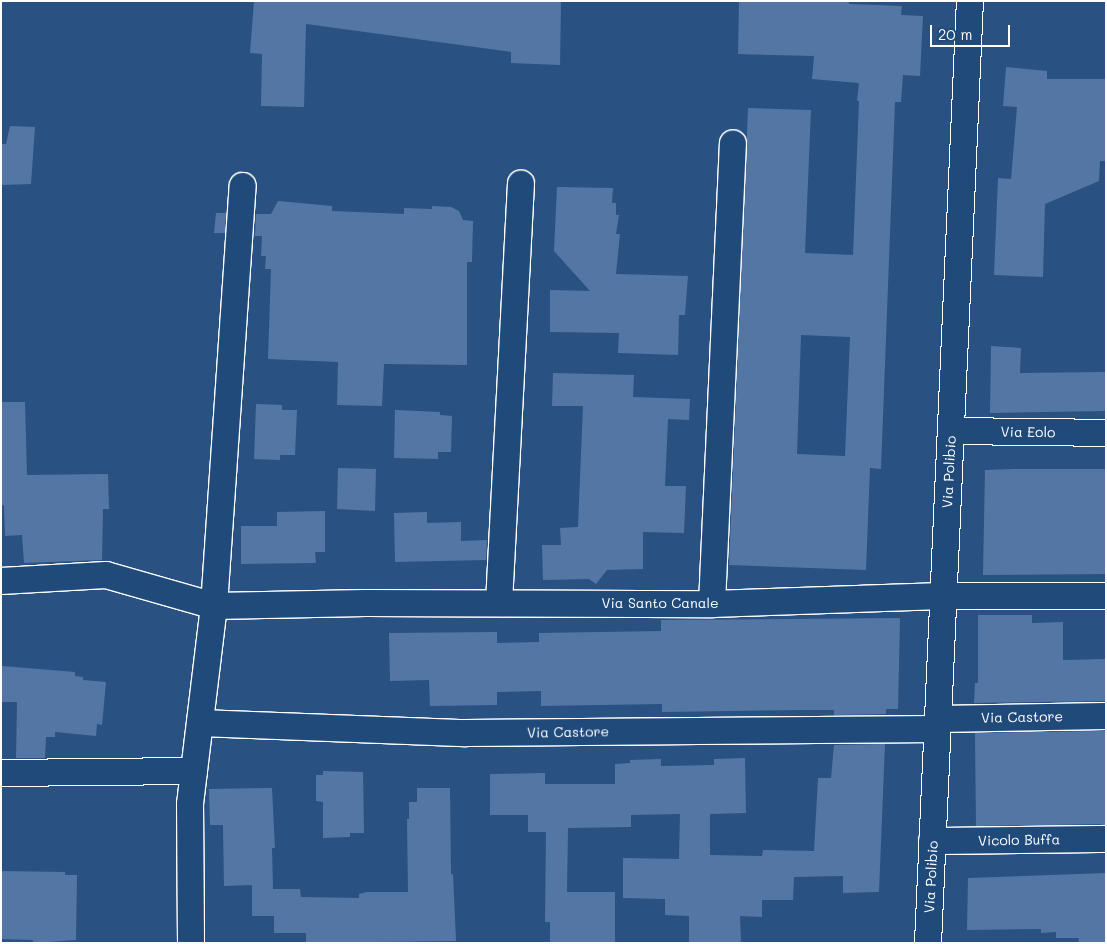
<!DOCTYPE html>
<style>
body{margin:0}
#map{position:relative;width:1107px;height:944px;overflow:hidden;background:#295282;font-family:Mali,sans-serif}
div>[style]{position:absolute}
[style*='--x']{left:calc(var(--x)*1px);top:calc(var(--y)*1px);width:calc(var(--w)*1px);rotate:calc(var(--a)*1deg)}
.building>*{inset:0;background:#5476a5}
.roads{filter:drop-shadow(1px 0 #fff) drop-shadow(-1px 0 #fff) drop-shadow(0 1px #fff) drop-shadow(0 -1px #fff)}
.minor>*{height:26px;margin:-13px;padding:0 13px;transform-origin:13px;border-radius:13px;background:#1f4a7a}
span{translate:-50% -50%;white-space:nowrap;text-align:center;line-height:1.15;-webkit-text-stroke:4.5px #1f4a7a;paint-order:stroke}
.street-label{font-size:14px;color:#fff}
.frame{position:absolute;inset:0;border:2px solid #fff;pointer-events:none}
.scale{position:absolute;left:930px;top:25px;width:80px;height:22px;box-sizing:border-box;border:2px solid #fff;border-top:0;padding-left:6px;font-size:15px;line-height:18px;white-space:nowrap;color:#fff;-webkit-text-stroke:4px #1f4a7a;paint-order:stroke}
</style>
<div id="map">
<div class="building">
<i style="clip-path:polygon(254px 1px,561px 1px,560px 65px,511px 63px,511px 52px,306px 24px,304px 107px,261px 106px,262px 54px,250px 53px)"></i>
<i style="clip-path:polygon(evenodd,739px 1px,849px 1px,849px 4px,902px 6px,901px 15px,923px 16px,920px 76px,903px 75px,901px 102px,895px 102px,881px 469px,870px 468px,866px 570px,729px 565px,748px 108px,811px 110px,805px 253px,853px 255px,859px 101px,857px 101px,859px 83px,812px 79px,814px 56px,738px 54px,739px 1px,801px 335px,850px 337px,845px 456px,797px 454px,801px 335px)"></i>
<i style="clip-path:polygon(1006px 67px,1047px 71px,1047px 79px,1106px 79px,1106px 161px,1100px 161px,1099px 181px,1045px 204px,1043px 277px,994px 275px,998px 178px,1011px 179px,1017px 107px,1003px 106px)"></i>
<i style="clip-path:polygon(10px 126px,35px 127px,31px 184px,1px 185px,2px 144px,6px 144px)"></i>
<i style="clip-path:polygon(557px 187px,613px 188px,612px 203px,616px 203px,616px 215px,619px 215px,616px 234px,620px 234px,616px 274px,688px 276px,685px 315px,679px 315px,678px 355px,618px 353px,619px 333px,550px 332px,550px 290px,590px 291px,554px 251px)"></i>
<i style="clip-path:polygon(278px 201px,332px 206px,332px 211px,404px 214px,404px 208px,432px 209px,432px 206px,451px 207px,459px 211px,463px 220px,473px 221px,472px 262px,467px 262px,467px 365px,384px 364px,382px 406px,337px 405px,338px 362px,268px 359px,271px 269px,265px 269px,266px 256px,261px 256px,262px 236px,255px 236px,256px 214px,271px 214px)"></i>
<i style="clip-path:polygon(216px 213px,226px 213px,225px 233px,214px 233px)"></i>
<i style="clip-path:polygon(991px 346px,1021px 348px,1020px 373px,1106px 372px,1106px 411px,990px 413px)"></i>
<i style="clip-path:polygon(553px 373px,634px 375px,633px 397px,690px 399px,689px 420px,668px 419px,665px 486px,686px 486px,684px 533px,643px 532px,643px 569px,607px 570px,596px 584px,589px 579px,543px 580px,542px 545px,561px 545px,560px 528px,578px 527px,583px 406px,552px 406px)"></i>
<i style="clip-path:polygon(1px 402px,25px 402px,27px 475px,108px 474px,109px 509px,103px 509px,102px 560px,24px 563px,22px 535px,5px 536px,4px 505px,1px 506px)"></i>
<i style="clip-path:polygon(256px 404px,282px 405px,282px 410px,297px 410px,295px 455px,280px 455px,280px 460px,254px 459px)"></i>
<i style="clip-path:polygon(395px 410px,440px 412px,440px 415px,452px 416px,451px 452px,438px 452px,438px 459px,394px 458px)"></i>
<i style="clip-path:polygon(338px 468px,376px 469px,375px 511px,337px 509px)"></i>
<i style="clip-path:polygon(1015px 469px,1106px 469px,1106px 574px,983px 575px,985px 470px)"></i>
<i style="clip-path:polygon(325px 511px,325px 552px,315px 552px,316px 563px,241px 564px,241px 526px,277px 526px,277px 512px)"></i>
<i style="clip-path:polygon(427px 512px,427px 523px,461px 522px,461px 541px,487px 540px,486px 560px,395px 562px,394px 513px)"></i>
<i style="clip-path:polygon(978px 615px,1032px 615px,1032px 623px,1063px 622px,1063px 660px,1106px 659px,1106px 701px,974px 703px,975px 683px,978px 683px)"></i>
<i style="clip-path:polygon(900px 618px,898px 709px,886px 709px,886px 714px,834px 715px,834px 710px,799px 710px,662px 712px,662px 704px,541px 706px,541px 691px,497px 692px,497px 705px,430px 706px,429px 680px,390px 681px,389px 633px,497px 632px,497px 643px,539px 642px,539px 633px,661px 631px,661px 620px)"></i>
<i style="clip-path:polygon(2px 666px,75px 672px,75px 676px,83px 677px,83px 680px,106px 682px,102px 725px,97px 724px,96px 736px,55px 732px,55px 737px,46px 737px,45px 758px,16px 758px,17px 702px,1px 702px)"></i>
<i style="clip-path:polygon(1106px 731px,1106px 824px,976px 826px,975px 733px)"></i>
<i style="clip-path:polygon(885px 744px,879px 892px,843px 893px,843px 876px,794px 877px,793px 900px,762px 900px,762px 917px,740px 916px,741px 943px,689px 943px,689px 916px,665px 915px,665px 899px,623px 898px,623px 858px,679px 859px,680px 814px,631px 815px,631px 827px,568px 828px,567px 892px,615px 892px,615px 943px,550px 943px,550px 922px,545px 922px,546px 832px,528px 832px,528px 815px,490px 815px,490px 774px,545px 773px,545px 784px,615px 784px,615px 764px,630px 763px,630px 760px,661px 759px,661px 766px,714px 765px,714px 759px,745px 758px,746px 813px,710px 814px,710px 855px,762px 856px,763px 850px,814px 851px,818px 778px,831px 778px,834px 745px)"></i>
<i style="clip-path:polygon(323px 771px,363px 772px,364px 833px,350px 833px,350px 837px,323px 838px,323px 802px,316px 801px,316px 775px,323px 775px)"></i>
<i style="clip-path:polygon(272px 788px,275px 848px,272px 848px,273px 889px,300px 889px,301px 897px,359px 898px,359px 894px,367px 892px,408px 892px,407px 819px,409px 819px,409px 802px,417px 802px,417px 788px,450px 788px,451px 874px,453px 874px,456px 941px,306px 943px,306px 933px,274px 933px,274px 916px,252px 916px,252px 885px,224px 886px,223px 825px,210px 825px,209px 789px)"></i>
<i style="clip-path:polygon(1px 871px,65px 872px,65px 875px,77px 875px,76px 940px,33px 943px,33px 940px,1px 939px)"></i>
<i style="clip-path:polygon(1106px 873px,1106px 943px,1078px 943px,1079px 938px,1056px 938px,1056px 932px,1041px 933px,1041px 929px,967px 930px,968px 878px)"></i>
</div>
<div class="roads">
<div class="minor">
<i style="--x:951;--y:431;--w:155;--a:0.7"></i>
<i style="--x:1;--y:581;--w:105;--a:-3.3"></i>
<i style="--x:106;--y:575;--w:112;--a:16"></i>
<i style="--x:214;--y:606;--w:151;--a:-1.1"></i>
<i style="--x:365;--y:603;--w:347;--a:0.2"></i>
<i style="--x:712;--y:604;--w:231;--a:-2"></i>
<i style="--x:943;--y:596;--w:163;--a:0"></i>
<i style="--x:499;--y:603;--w:420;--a:-87"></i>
<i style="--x:712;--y:604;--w:461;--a:-87.4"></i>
<i style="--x:938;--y:719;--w:168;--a:-1"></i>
<i style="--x:200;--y:723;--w:266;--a:2.2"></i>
<i style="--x:466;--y:733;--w:471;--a:-0.5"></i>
<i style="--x:1;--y:773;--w:193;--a:-0.6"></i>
<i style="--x:932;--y:841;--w:174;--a:-0.7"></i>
<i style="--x:191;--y:943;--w:139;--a:-90.4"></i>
<i style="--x:190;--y:804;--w:199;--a:-83.1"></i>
<i style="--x:214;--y:606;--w:421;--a:-86.1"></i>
<i style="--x:928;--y:943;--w:943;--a:-87.45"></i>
</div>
</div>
<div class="street-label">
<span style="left:1028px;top:432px;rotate:1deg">Via Eolo</span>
<span style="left:949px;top:472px;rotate:-87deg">Via Polibio</span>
<span style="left:660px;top:603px">Via Santo Canale</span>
<span style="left:1022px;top:717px;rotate:-1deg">Via Castore</span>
<span style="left:568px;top:732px;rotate:-1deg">Via Castore</span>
<span style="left:1019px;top:840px;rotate:-1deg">Vicolo Buffa</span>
<span style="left:931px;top:877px;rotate:-87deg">Via Polibio</span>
</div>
<div class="frame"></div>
<div class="scale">20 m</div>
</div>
